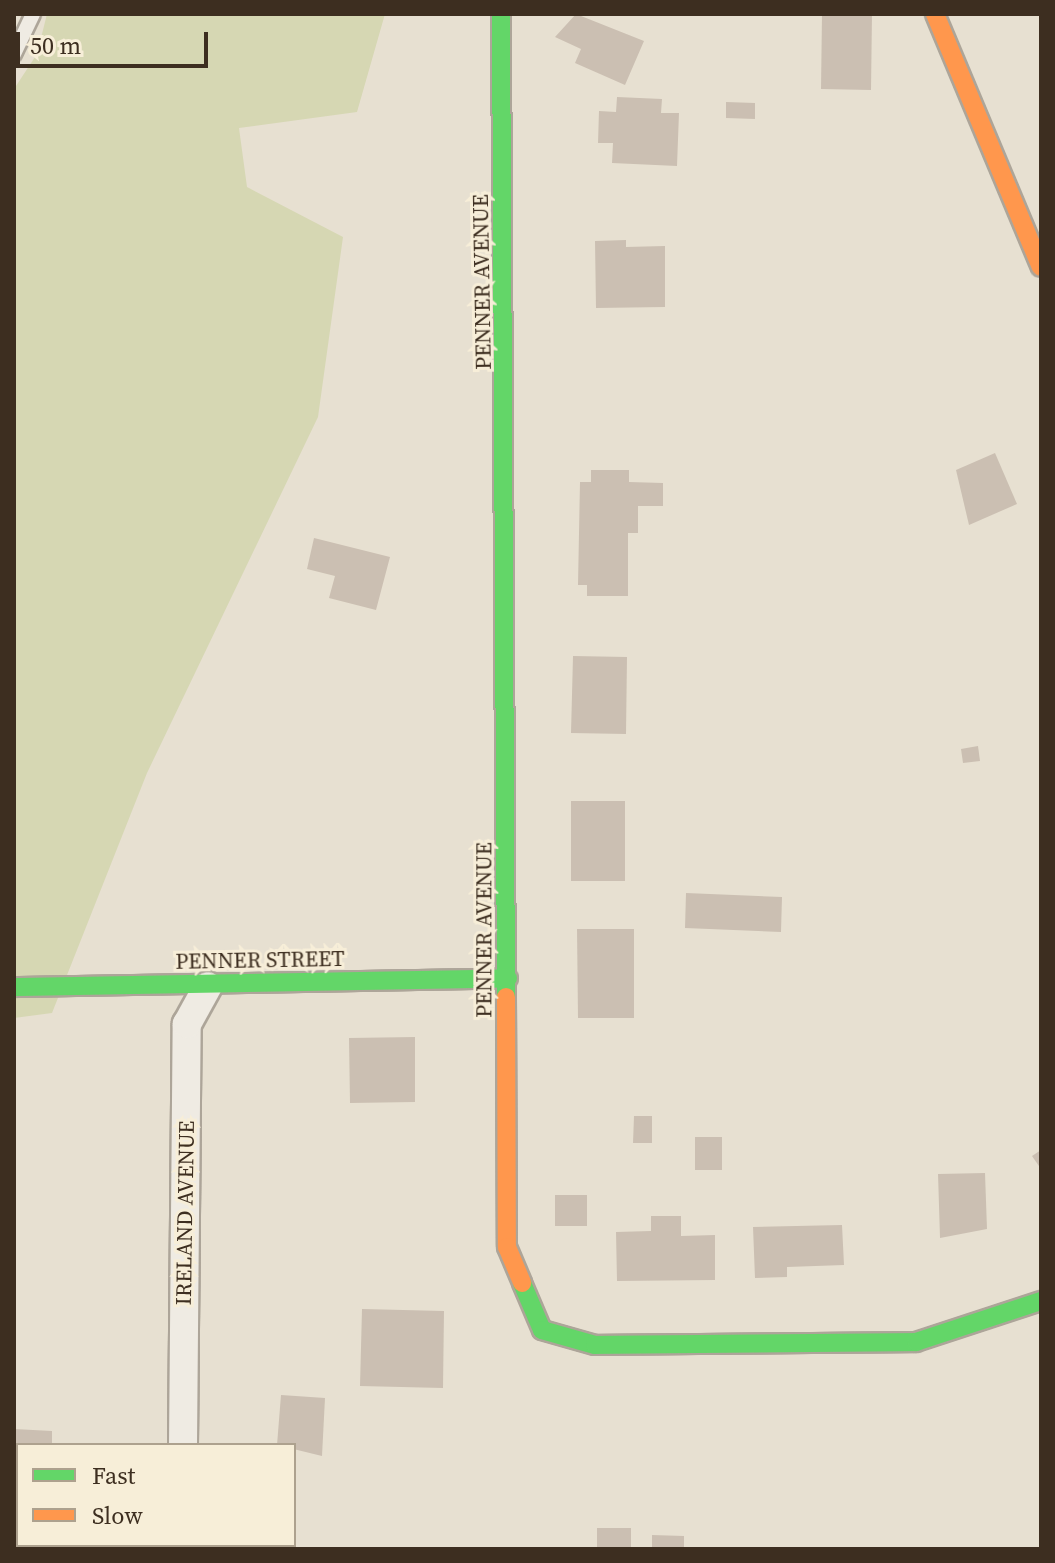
<!DOCTYPE html>
<style>
body{margin:0}
#map{position:relative;width:1055px;height:1563px;overflow:hidden;background:#e7e0d1;font-family:"Source Serif 4",serif}
div>[style]{position:absolute}
[style*='--x']{left:calc(var(--x)*1px);top:calc(var(--y)*1px);width:calc(var(--w)*1px);rotate:calc(var(--a)*1deg)}
.green>*{inset:0;background:#d6d7b3}
.building>*{inset:0;background:#cbbfb2}
.roads{filter:drop-shadow(2px 0 #ada599) drop-shadow(-2px 0 #ada599) drop-shadow(0 2px #ada599) drop-shadow(0 -2px #ada599)}
.lane>*{height:14px;margin:-7px;padding:0 7px;transform-origin:7px;border-radius:7px;background:#efebe3}
.street>*{height:28px;margin:-14px;padding:0 14px;transform-origin:14px;border-radius:14px;background:#efebe3}
.fast>*{height:18px;margin:-9px;padding:0 9px;transform-origin:9px;border-radius:9px;background:#63d668}
.slow>*{height:18px;margin:-9px;padding:0 9px;transform-origin:9px;border-radius:9px;background:#ff974d}
span{translate:-50% -50%;white-space:nowrap;text-align:center;line-height:1.15;-webkit-text-stroke:6px #f7eed8;paint-order:stroke}
.street-label{font-size:22px;color:#3d2e20}
.frame{position:absolute;inset:0;border:16px solid #3d2e20;pointer-events:none}
.legend{position:absolute;left:16px;top:1443px;width:280px;height:104px;box-sizing:border-box;background:#f7eed8;border:2px solid #ada18e;margin:0;padding:10px 14px;list-style:none;font-size:24px;color:#3d2e20}
.legend li{display:flex;align-items:center;gap:16px;height:40px}
.legend b{width:40px;border:2px solid #ada18e}
.scale{position:absolute;left:16px;top:32px;width:192px;height:36px;box-sizing:border-box;border:4px solid #3d2e20;border-top:0;padding-left:10px;font-size:24px;line-height:28px;white-space:nowrap;color:#3d2e20;-webkit-text-stroke:6px #f7eed8;paint-order:stroke}
</style>
<div id="map">
<div class="green">
<i style="clip-path:polygon(47px 14px,385px 14px,357px 112px,239px 128px,247px 187px,343px 237px,318px 417px,147px 773px,52px 1013px,14px 1018px,14px 89px,37px 54px)"></i>
</div>
<div class="building">
<i style="clip-path:polygon(576px 14px,644px 41px,625px 85px,575px 63px,581px 49px,555px 37px)"></i>
<i style="clip-path:polygon(822px 14px,872px 14px,871px 90px,821px 89px)"></i>
<i style="clip-path:polygon(617px 97px,662px 99px,661px 113px,679px 113px,677px 166px,612px 163px,613px 143px,598px 143px,599px 111px,616px 112px)"></i>
<i style="clip-path:polygon(726px 102px,755px 103px,755px 119px,726px 118px)"></i>
<i style="clip-path:polygon(626px 240px,626px 247px,665px 246px,665px 307px,596px 308px,595px 241px)"></i>
<i style="clip-path:polygon(995px 453px,1017px 504px,969px 525px,956px 470px)"></i>
<i style="clip-path:polygon(591px 470px,629px 470px,629px 482px,663px 483px,663px 506px,638px 506px,638px 533px,628px 533px,628px 596px,587px 596px,587px 585px,578px 585px,580px 482px,591px 482px)"></i>
<i style="clip-path:polygon(314px 538px,390px 557px,376px 610px,329px 598px,335px 576px,307px 569px)"></i>
<i style="clip-path:polygon(573px 656px,627px 657px,626px 734px,571px 733px)"></i>
<i style="clip-path:polygon(978px 746px,980px 761px,963px 763px,961px 749px)"></i>
<i style="clip-path:polygon(571px 801px,625px 801px,625px 881px,571px 881px)"></i>
<i style="clip-path:polygon(686px 893px,782px 897px,781px 932px,685px 928px)"></i>
<i style="clip-path:polygon(577px 929px,634px 929px,634px 1018px,578px 1018px)"></i>
<i style="clip-path:polygon(415px 1037px,415px 1102px,350px 1103px,349px 1038px)"></i>
<i style="clip-path:polygon(634px 1116px,652px 1116px,652px 1143px,633px 1143px)"></i>
<i style="clip-path:polygon(695px 1137px,722px 1137px,722px 1170px,695px 1170px)"></i>
<i style="clip-path:polygon(1041px 1150px,1041px 1169px,1032px 1156px)"></i>
<i style="clip-path:polygon(985px 1173px,987px 1229px,940px 1238px,938px 1174px)"></i>
<i style="clip-path:polygon(555px 1195px,587px 1195px,587px 1226px,555px 1226px)"></i>
<i style="clip-path:polygon(651px 1216px,681px 1216px,681px 1236px,715px 1235px,715px 1280px,617px 1281px,616px 1232px,651px 1231px)"></i>
<i style="clip-path:polygon(842px 1225px,844px 1265px,787px 1267px,787px 1277px,755px 1278px,753px 1227px)"></i>
<i style="clip-path:polygon(362px 1309px,444px 1311px,443px 1388px,360px 1386px)"></i>
<i style="clip-path:polygon(281px 1395px,325px 1398px,322px 1456px,277px 1445px)"></i>
<i style="clip-path:polygon(14px 1429px,52px 1431px,52px 1445px,18px 1445px,18px 1494px)"></i>
<i style="clip-path:polygon(597px 1528px,631px 1528px,631px 1549px,597px 1549px)"></i>
<i style="clip-path:polygon(652px 1535px,684px 1536px,684px 1549px,652px 1549px)"></i>
</div>
<div class="roads">
<div class="lane">
<i style="--x:14;--y:54;--w:44;--a:-64.6"></i>
</div>
<div class="street">
<i style="--x:183;--y:1445;--w:421;--a:-89.5"></i>
<i style="--x:187;--y:1024;--w:43;--a:-61.1"></i>
<i style="--x:181;--y:1549;--w:4;--a:-90"></i>
</div>
<div class="fast">
<i style="--x:501;--y:14;--w:983;--a:89.71"></i>
<i style="--x:14;--y:987;--w:494;--a:-1"></i>
<i style="--x:522;--y:1283;--w:51;--a:66.9"></i>
<i style="--x:542;--y:1330;--w:55;--a:15.8"></i>
<i style="--x:595;--y:1345;--w:321;--a:-0.5"></i>
<i style="--x:916;--y:1342;--w:132;--a:-18.2"></i>
</div>
<div class="slow">
<i style="--x:935;--y:14;--w:274;--a:67.3"></i>
<i style="--x:506;--y:997;--w:250;--a:89.8"></i>
<i style="--x:507;--y:1247;--w:39;--a:67"></i>
</div>
</div>
<div class="street-label">
<span style="left:482px;top:282px;rotate:-91deg">PENNER AVENUE</span>
<span style="left:484px;top:930px;rotate:-90deg">PENNER AVENUE</span>
<span style="left:260px;top:960px;rotate:-1deg">PENNER STREET</span>
<span style="left:185px;top:1213px;rotate:-89deg">IRELAND AVENUE</span>
</div>
<div class="frame"></div>
<ul class="legend">
<li><b style="height:10px;background:#63d668"></b>Fast</li>
<li><b style="height:10px;background:#ff974d"></b>Slow</li>
</ul>
<div class="scale">50 m</div>
</div>
